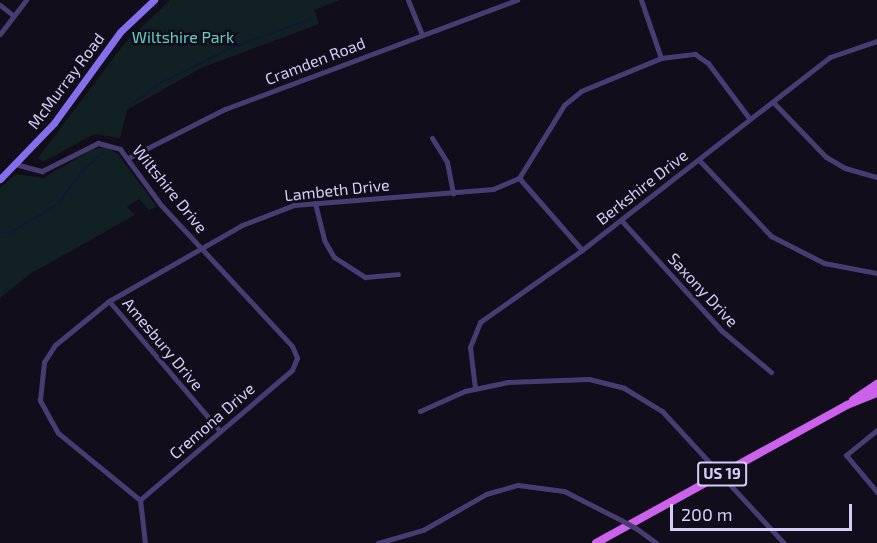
<!DOCTYPE html>
<style>
body{margin:0}
#map{position:relative;width:877px;height:543px;overflow:hidden;background:#110d1a;font-family:"Exo 2",sans-serif}
div>[style]{position:absolute}
[style*='--x']{left:calc(var(--x)*1px);top:calc(var(--y)*1px);width:calc(var(--w)*1px);rotate:calc(var(--a)*1deg)}
.green>*{inset:0;background:#112123}
.stream>*{height:1.5px;margin:-0.75px;padding:0 0.75px;transform-origin:0.75px;border-radius:0.75px;background:#0f1836}
.minor>*{height:5px;margin:-2.5px;padding:0 2.5px;transform-origin:2.5px;border-radius:2.5px;background:#483d73}
.secondary>*{height:7px;margin:-3.5px;padding:0 3.5px;transform-origin:3.5px;border-radius:3.5px;background:#856fed}
.primary>*{height:8px;margin:-4px;padding:0 4px;transform-origin:4px;border-radius:4px;background:#cc61eb}
.minor-bridge>*{height:5px;margin:-2.5px;padding:0 2.5px;transform-origin:2.5px;border-radius:2.5px;background:#483d73}
span{translate:-50% -50%;white-space:nowrap;text-align:center;line-height:1.15;-webkit-text-stroke:5px #110d1a;paint-order:stroke}
.shield-label span{padding:2px 4px;background:#110d1a;border:2px solid;border-radius:4px;-webkit-text-stroke-width:0}
.shield-label{font-size:15px;color:#d8ccf9;font-weight:700}
.park-label{font-size:16px;color:#63cec3}
.street-label{font-size:16px;color:#d8ccf9}
.scale{position:absolute;left:670px;top:504px;width:182px;height:27px;box-sizing:border-box;border:3px solid #d8ccf9;border-top:0;padding-left:8px;font-size:18px;line-height:21px;white-space:nowrap;color:#d8ccf9;-webkit-text-stroke:4px #110d1a;paint-order:stroke}
</style>
<div id="map">
<div class="green">
<i style="clip-path:polygon(170px 0,340px 0,314px 10px,319px 24px,201px 68px,127px 110px,120px 138px,94px 134px,43px 162px,38px 158px,124px 44px)"></i>
<i style="clip-path:polygon(107px 147px,118px 154px,157px 207px,149px 210px,139px 199px,127px 207px,135px 215px,30px 274px,0 298px,0 188px,16px 174px,43px 178px,93px 149px)"></i>
</div>
<div class="stream">
<i style="--x:129;--y:106;--w:39;--a:-36"></i>
<i style="--x:161;--y:83;--w:76;--a:-26.6"></i>
<i style="--x:229;--y:49;--w:87;--a:-20.1"></i>
<i style="--x:0;--y:233;--w:10;--a:0"></i>
<i style="--x:10;--y:233;--w:56;--a:-31.1"></i>
<i style="--x:58;--y:204;--w:44;--a:-53.4"></i>
<i style="--x:84;--y:169;--w:26;--a:-40"></i>
</div>
<div class="minor">
<i style="--x:408;--y:0;--w:38;--a:68"></i>
<i style="--x:641;--y:0;--w:61;--a:71"></i>
<i style="--x:0;--y:5;--w:16;--a:38"></i>
<i style="--x:0;--y:34;--w:43;--a:-52.6"></i>
<i style="--x:773;--y:102;--w:76;--a:46.1"></i>
<i style="--x:826;--y:157;--w:22;--a:30"></i>
<i style="--x:845;--y:168;--w:33;--a:16"></i>
<i style="--x:432;--y:138;--w:28;--a:58"></i>
<i style="--x:447;--y:162;--w:32;--a:79"></i>
<i style="--x:128;--y:158;--w:109;--a:-26.8"></i>
<i style="--x:225;--y:109;--w:312;--a:-20.5"></i>
<i style="--x:699;--y:160;--w:105;--a:46.5"></i>
<i style="--x:771;--y:236;--w:59;--a:27"></i>
<i style="--x:824;--y:263;--w:54;--a:10.7"></i>
<i style="--x:15;--y:164;--w:28;--a:15"></i>
<i style="--x:42;--y:171;--w:63;--a:-26.6"></i>
<i style="--x:98;--y:143;--w:23;--a:15"></i>
<i style="--x:120;--y:149;--w:69;--a:53.8"></i>
<i style="--x:161;--y:205;--w:192;--a:47.1"></i>
<i style="--x:292;--y:346;--w:13;--a:67"></i>
<i style="--x:297;--y:358;--w:13;--a:113"></i>
<i style="--x:292;--y:370;--w:200;--a:139.5"></i>
<i style="--x:519;--y:178;--w:96;--a:48.8"></i>
<i style="--x:315;--y:203;--w:38;--a:76"></i>
<i style="--x:324;--y:240;--w:20;--a:60"></i>
<i style="--x:334;--y:257;--w:37;--a:33"></i>
<i style="--x:365;--y:277;--w:33;--a:-5"></i>
<i style="--x:621;--y:220;--w:150;--a:47.7"></i>
<i style="--x:722;--y:331;--w:64;--a:39.9"></i>
<i style="--x:109;--y:301;--w:171;--a:49.5"></i>
<i style="--x:475;--y:388;--w:41;--a:-97"></i>
<i style="--x:470;--y:347;--w:27;--a:-68"></i>
<i style="--x:480;--y:322;--w:125;--a:-35.2"></i>
<i style="--x:582;--y:250;--w:314;--a:-37.9"></i>
<i style="--x:830;--y:57;--w:50;--a:-18.8"></i>
<i style="--x:420;--y:411;--w:49;--a:-24"></i>
<i style="--x:465;--y:391;--w:44;--a:-11.8"></i>
<i style="--x:508;--y:382;--w:81;--a:-2.1"></i>
<i style="--x:589;--y:379;--w:36;--a:14"></i>
<i style="--x:624;--y:388;--w:44;--a:31.2"></i>
<i style="--x:662;--y:411;--w:180;--a:47.3"></i>
<i style="--x:877;--y:430;--w:40;--a:141"></i>
<i style="--x:846;--y:455;--w:48;--a:50"></i>
<i style="--x:637;--y:529;--w:24;--a:36"></i>
<i style="--x:145;--y:543;--w:43;--a:-96.6"></i>
<i style="--x:140;--y:500;--w:106;--a:-140.7"></i>
<i style="--x:58;--y:433;--w:38;--a:-119"></i>
<i style="--x:40;--y:400;--w:38;--a:-84"></i>
<i style="--x:44;--y:362;--w:20;--a:-57"></i>
<i style="--x:55;--y:345;--w:70;--a:-39.2"></i>
<i style="--x:109;--y:301;--w:153;--a:-29.7"></i>
<i style="--x:242;--y:225;--w:56;--a:-21"></i>
<i style="--x:294;--y:205;--w:200;--a:-4.6"></i>
<i style="--x:493;--y:189;--w:28;--a:-23"></i>
<i style="--x:519;--y:178;--w:86;--a:-58.3"></i>
<i style="--x:564;--y:105;--w:22;--a:-39"></i>
<i style="--x:581;--y:91;--w:87;--a:-22.4"></i>
<i style="--x:661;--y:58;--w:34;--a:-7"></i>
<i style="--x:695;--y:54;--w:16;--a:35"></i>
<i style="--x:708;--y:63;--w:69;--a:53.3"></i>
<i style="--x:378;--y:543;--w:47;--a:-16.1"></i>
<i style="--x:423;--y:530;--w:73;--a:-29.7"></i>
<i style="--x:486;--y:494;--w:33;--a:-16"></i>
<i style="--x:518;--y:485;--w:46;--a:7.4"></i>
<i style="--x:564;--y:491;--w:64;--a:27"></i>
</div>
<div class="secondary">
<i style="--x:0;--y:179;--w:78;--a:-46"></i>
<i style="--x:54;--y:123;--w:112;--a:-54"></i>
<i style="--x:120;--y:32;--w:47;--a:-43.3"></i>
</div>
<div class="primary">
<i style="--x:853;--y:400;--w:29;--a:-34"></i>
<i style="--x:596;--y:543;--w:286;--a:-28.8"></i>
<i style="--x:847;--y:405;--w:32;--a:-22"></i>
</div>
<div class="minor-bridge">
<i style="--x:621;--y:520;--w:18;--a:29"></i>
</div>
<div class="shield-label">
<span style="left:722px;top:474px">US 19</span>
</div>
<div class="park-label">
<span style="left:183px;top:37px">Wiltshire Park</span>
</div>
<div class="street-label">
<span style="left:315px;top:61px;rotate:-21deg">Cramden Road</span>
<span style="left:66px;top:81px;rotate:-53deg">McMurray Road</span>
<span style="left:642px;top:187px;rotate:-38deg">Berkshire Drive</span>
<span style="left:170px;top:189px;rotate:51deg">Wiltshire Drive</span>
<span style="left:337px;top:190px;rotate:-6deg">Lambeth Drive</span>
<span style="left:703px;top:290px;rotate:47deg">Saxony Drive</span>
<span style="left:163px;top:344px;rotate:50deg">Amesbury Drive</span>
<span style="left:212px;top:421px;rotate:-41deg">Cremona Drive</span>
</div>
<div class="scale">200 m</div>
</div>
